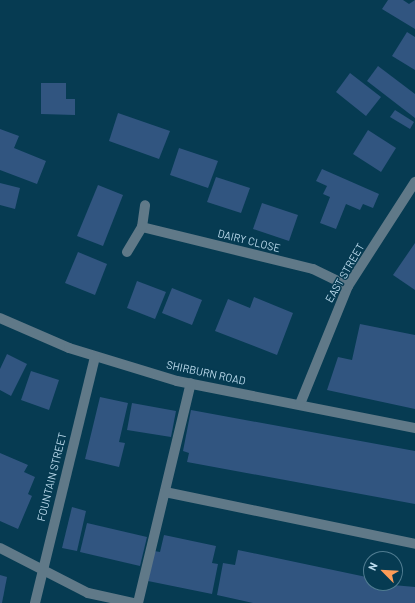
<!DOCTYPE html>
<style>
body{margin:0}
#map{position:relative;width:415px;height:603px;overflow:hidden;background:#063b52;font-family:Barlow,sans-serif}
div>[style]{position:absolute}
[style*='--x']{left:calc(var(--x)*1px);top:calc(var(--y)*1px);width:calc(var(--w)*1px);rotate:calc(var(--a)*1deg)}
.building>*{inset:0;background:#315580}
.minor>*{height:10px;margin:-5px;padding:0 5px;transform-origin:5px;border-radius:5px;background:#607988}
span{translate:-50% -50%;white-space:nowrap;text-align:center;line-height:1.15;-webkit-text-stroke:3px #063b52;paint-order:stroke}
.street-label{font-size:11px;color:#beddef}
.north{position:absolute;left:363px;top:551px;width:40px;height:40px;box-sizing:border-box;background:#063b52;border:1px solid #507c91;border-radius:50%;rotate:294deg;font-size:11px;font-weight:700;line-height:16px;text-align:center;color:#beddef}
.north::after{content:'';display:block;margin:auto;width:14px;height:18px;background:#fe9c57;clip-path:polygon(50% 0,100% 100%,50% 72%,0 100%)}
</style>
<div id="map">
<div class="building">
<i style="clip-path:polygon(388px 0,403px 0,409px 4px,415px 0,415px 29px,382px 9px)"></i>
<i style="clip-path:polygon(407px 32px,415px 37px,415px 70px,392px 56px)"></i>
<i style="clip-path:polygon(378px 66px,415px 94px,415px 118px,367px 81px)"></i>
<i style="clip-path:polygon(350px 73px,381px 97px,366px 116px,336px 92px)"></i>
<i style="clip-path:polygon(41px 83px,66px 83px,66px 99px,75px 99px,75px 115px,41px 114px)"></i>
<i style="clip-path:polygon(395px 110px,414px 122px,410px 129px,390px 117px)"></i>
<i style="clip-path:polygon(118px 113px,170px 131px,159px 159px,109px 141px)"></i>
<i style="clip-path:polygon(0 129px,19px 136px,14px 148px,46px 161px,37px 184px,0 170px)"></i>
<i style="clip-path:polygon(368px 130px,396px 148px,381px 172px,353px 154px)"></i>
<i style="clip-path:polygon(179px 148px,218px 161px,208px 188px,170px 175px)"></i>
<i style="clip-path:polygon(322px 169px,379px 194px,373px 208px,363px 204px,360px 210px,346px 204px,336px 229px,320px 223px,330px 197px,323px 194px,327px 186px,316px 181px)"></i>
<i style="clip-path:polygon(216px 177px,250px 188px,241px 213px,207px 202px)"></i>
<i style="clip-path:polygon(0 183px,20px 188px,15px 209px,0 205px)"></i>
<i style="clip-path:polygon(98px 185px,123px 195px,103px 246px,77px 236px)"></i>
<i style="clip-path:polygon(262px 203px,298px 215px,289px 241px,253px 229px)"></i>
<i style="clip-path:polygon(415px 243px,415px 290px,393px 275px)"></i>
<i style="clip-path:polygon(78px 252px,107px 264px,95px 295px,65px 283px)"></i>
<i style="clip-path:polygon(137px 281px,166px 292px,155px 319px,127px 308px)"></i>
<i style="clip-path:polygon(172px 288px,202px 300px,192px 325px,162px 313px)"></i>
<i style="clip-path:polygon(254px 297px,293px 313px,277px 355px,215px 331px,228px 299px,250px 308px)"></i>
<i style="clip-path:polygon(360px 324px,415px 335px,415px 409px,327px 390px,338px 357px,352px 360px)"></i>
<i style="clip-path:polygon(7px 354px,27px 364px,11px 396px,0 390px,0 369px)"></i>
<i style="clip-path:polygon(31px 371px,59px 380px,49px 410px,21px 400px)"></i>
<i style="clip-path:polygon(100px 397px,128px 403px,119px 442px,125px 443px,119px 467px,85px 459px)"></i>
<i style="clip-path:polygon(132px 403px,176px 411px,171px 437px,127px 430px)"></i>
<i style="clip-path:polygon(191px 410px,415px 451px,415px 504px,187px 462px,189px 453px,183px 451px)"></i>
<i style="clip-path:polygon(0 453px,28px 465px,24px 472px,35px 477px,28px 494px,32px 496px,18px 529px,0 521px)"></i>
<i style="clip-path:polygon(72px 507px,86px 511px,77px 551px,62px 548px)"></i>
<i style="clip-path:polygon(87px 523px,147px 537px,140px 566px,80px 552px)"></i>
<i style="clip-path:polygon(164px 535px,216px 546px,212px 563px,218px 564px,212px 594px,148px 581px,154px 551px,160px 552px)"></i>
<i style="clip-path:polygon(238px 550px,371px 578px,371px 583px,415px 587px,415px 603px,253px 603px,217px 595px,223px 563px,235px 565px)"></i>
<i style="clip-path:polygon(0 575px,7px 577px,2px 603px,0 603px)"></i>
</div>
<div class="minor">
<i style="--x:142;--y:227;--w:176;--a:13.8"></i>
<i style="--x:313;--y:269;--w:39;--a:26"></i>
<i style="--x:127;--y:252;--w:29;--a:-59"></i>
<i style="--x:142;--y:227;--w:22;--a:-82"></i>
<i style="--x:0;--y:318;--w:75;--a:23.5"></i>
<i style="--x:69;--y:348;--w:113;--a:17"></i>
<i style="--x:177;--y:381;--w:243;--a:11.2"></i>
<i style="--x:300;--y:404;--w:127;--a:-67.9"></i>
<i style="--x:348;--y:286;--w:124;--a:-57.2"></i>
<i style="--x:165;--y:492;--w:255;--a:11.7"></i>
<i style="--x:0;--y:548;--w:99;--a:27.1"></i>
<i style="--x:88;--y:593;--w:47;--a:12.3"></i>
<i style="--x:35;--y:603;--w:253;--a:-76.3"></i>
<i style="--x:138;--y:603;--w:226;--a:-76.5"></i>
</div>
<div class="street-label">
<span style="left:249px;top:241px;rotate:14deg">DAIRY CLOSE</span>
<span style="left:345px;top:273px;rotate:-60deg">EAST STREET</span>
<span style="left:206px;top:373px;rotate:12deg">SHIRBURN ROAD</span>
<span style="left:52px;top:477px;rotate:-76deg">FOUNTAIN STREET</span>
</div>
<div class="north">N</div>
</div>
